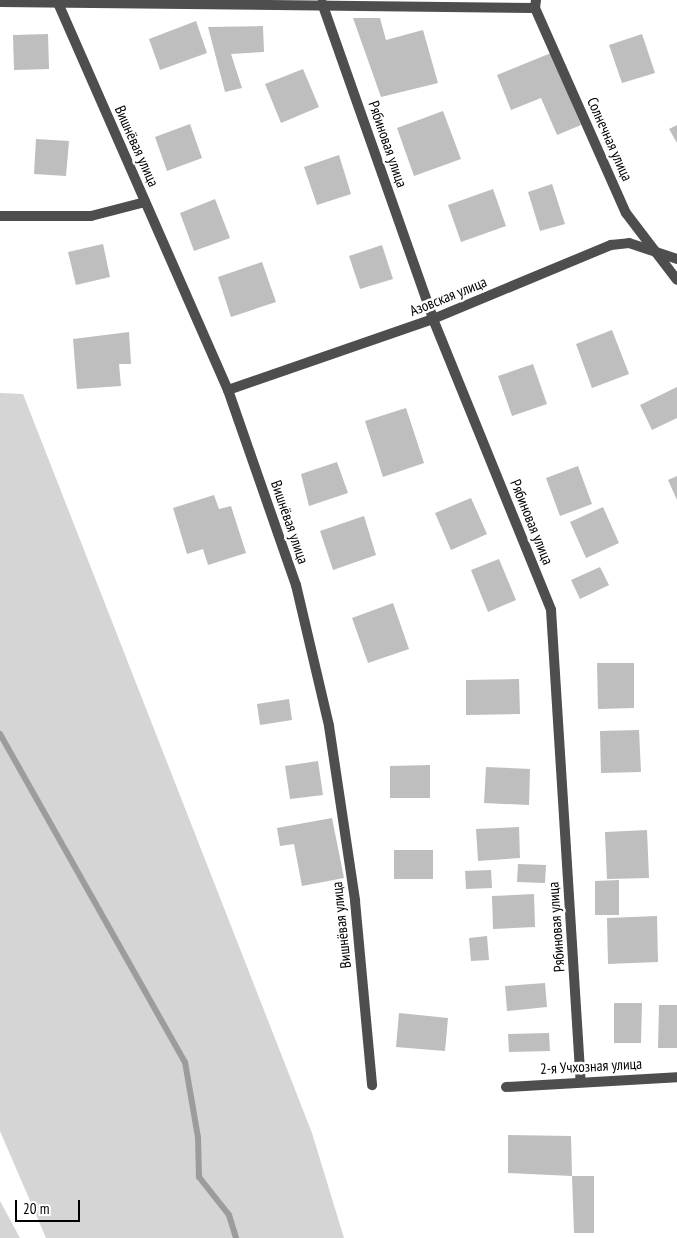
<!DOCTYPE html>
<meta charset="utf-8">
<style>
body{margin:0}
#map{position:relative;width:677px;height:1238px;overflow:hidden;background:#fff;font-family:"PT Sans Narrow",sans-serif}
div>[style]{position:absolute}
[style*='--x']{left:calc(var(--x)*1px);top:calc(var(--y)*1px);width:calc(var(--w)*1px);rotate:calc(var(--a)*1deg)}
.green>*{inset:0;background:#d5d5d5}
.stream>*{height:6px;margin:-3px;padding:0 3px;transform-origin:3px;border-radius:3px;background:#9c9c9c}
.building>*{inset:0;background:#bebebe}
.lane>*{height:10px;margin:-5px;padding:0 5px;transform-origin:5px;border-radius:5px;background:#4e4e4e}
.street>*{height:10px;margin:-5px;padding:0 5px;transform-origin:5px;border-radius:5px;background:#4e4e4e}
span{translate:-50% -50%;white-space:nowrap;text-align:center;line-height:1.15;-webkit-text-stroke:5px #fff;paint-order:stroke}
.street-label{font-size:15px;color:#000}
.scale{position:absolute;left:15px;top:1200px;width:65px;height:22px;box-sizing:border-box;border:2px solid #000;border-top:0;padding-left:6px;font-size:15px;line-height:18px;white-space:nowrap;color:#000;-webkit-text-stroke:4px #fff;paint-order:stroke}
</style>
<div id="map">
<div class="green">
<i style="clip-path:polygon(0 393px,23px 394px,312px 1133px,344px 1238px,46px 1238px,0 1131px)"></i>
<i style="clip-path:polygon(0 1201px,20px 1238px,0 1238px)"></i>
</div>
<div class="stream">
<i style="--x:0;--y:734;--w:377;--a:60.6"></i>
<i style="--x:185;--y:1062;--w:76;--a:80.2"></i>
<i style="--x:198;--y:1137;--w:40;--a:88.6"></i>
<i style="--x:199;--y:1177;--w:48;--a:51.7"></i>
<i style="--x:229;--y:1215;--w:24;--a:73"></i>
</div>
<div class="building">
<i style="clip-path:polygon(353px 18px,380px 18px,386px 40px,423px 30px,438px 83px,381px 97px)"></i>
<i style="clip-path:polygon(196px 21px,207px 53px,160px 70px,149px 39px)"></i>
<i style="clip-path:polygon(263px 26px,264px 52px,231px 54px,242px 88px,225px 92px,208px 27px)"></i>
<i style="clip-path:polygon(48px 34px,49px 69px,14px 70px,13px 35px)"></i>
<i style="clip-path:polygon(642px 34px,655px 73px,622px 83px,609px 45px)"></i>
<i style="clip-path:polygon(551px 53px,581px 125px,557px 135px,541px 98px,511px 110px,497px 75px)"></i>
<i style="clip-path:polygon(303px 69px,319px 107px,281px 123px,265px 84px)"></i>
<i style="clip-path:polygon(443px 111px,461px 159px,414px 176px,397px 128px)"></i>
<i style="clip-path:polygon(190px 124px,202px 158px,167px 171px,155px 137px)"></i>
<i style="clip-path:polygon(677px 125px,677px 143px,669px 129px)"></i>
<i style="clip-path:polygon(36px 139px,69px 141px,66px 176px,34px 174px)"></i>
<i style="clip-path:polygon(339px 155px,351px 194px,317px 205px,304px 167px)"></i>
<i style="clip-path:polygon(552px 184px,565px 224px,540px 231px,528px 192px)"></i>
<i style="clip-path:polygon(493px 189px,506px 226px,461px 242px,448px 205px)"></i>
<i style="clip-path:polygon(215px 199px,230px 238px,194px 251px,180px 213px)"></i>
<i style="clip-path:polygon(103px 244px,110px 277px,76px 285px,68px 252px)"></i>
<i style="clip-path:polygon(382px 245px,393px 279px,360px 289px,349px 256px)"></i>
<i style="clip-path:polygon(262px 262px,276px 302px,231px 317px,218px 277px)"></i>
<i style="clip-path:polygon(612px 330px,629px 374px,592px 388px,576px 344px)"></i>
<i style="clip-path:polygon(129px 332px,131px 364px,119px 364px,121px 386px,77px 389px,73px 339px)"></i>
<i style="clip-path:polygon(533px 364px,547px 404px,512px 416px,498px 376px)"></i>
<i style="clip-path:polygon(677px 387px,677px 418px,652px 430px,640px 405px)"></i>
<i style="clip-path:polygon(406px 408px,424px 463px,383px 477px,365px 421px)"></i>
<i style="clip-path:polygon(337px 462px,348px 493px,309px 506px,301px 474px)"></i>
<i style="clip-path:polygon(578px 466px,592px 504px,560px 516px,546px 478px)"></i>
<i style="clip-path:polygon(677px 476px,677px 500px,668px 480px)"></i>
<i style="clip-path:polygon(214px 495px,219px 509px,231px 506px,246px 553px,208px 565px,203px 549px,187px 554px,173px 508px)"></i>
<i style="clip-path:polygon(471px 498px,487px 534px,451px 550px,435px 513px)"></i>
<i style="clip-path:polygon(603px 507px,619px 543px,586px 558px,570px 522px)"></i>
<i style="clip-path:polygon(364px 516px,376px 555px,333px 570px,320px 531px)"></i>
<i style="clip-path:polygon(499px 559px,516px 600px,488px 612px,471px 570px)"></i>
<i style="clip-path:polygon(600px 567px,609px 585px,580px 599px,571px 580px)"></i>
<i style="clip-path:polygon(393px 603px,409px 649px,368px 663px,352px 618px)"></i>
<i style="clip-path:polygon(597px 663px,634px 663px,634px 708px,598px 709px)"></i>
<i style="clip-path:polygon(519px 679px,520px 714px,466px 715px,466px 680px)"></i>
<i style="clip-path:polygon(289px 699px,292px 720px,260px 725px,257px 704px)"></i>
<i style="clip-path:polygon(639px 730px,641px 772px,601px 773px,600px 731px)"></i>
<i style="clip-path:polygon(318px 761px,323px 795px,290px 799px,285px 766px)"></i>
<i style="clip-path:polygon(430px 765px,430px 798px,390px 798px,390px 766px)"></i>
<i style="clip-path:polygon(486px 767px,530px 769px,529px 805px,484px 803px)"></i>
<i style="clip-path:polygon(332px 818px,344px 878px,302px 886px,294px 844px,280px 846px,277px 828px)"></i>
<i style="clip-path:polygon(519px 827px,520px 858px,478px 861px,476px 829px)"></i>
<i style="clip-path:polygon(647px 830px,649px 878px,607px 879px,605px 832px)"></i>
<i style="clip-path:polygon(394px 850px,433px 850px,433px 879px,394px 879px)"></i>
<i style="clip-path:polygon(518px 864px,546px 865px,545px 883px,517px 882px)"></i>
<i style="clip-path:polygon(491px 870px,492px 888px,466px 889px,465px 871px)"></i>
<i style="clip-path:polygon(619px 880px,619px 915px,595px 915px,595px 881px)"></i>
<i style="clip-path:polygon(534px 894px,535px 927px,493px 929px,492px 896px)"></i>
<i style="clip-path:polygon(657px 916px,658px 962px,608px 964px,607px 918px)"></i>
<i style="clip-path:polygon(487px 936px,489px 960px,471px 961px,469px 938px)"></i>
<i style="clip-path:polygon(545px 983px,547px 1007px,507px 1011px,505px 986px)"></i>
<i style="clip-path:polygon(614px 1003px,642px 1003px,641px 1043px,614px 1043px)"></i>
<i style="clip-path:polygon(659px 1005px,677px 1005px,677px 1048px,658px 1048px)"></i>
<i style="clip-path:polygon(399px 1013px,448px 1018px,445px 1051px,396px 1047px)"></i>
<i style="clip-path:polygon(549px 1033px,550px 1051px,509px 1052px,508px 1034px)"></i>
<i style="clip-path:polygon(508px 1135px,571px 1136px,572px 1176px,508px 1173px)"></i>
<i style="clip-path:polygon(572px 1176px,594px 1176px,594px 1233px,574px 1233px)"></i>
</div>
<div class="lane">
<i style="--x:0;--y:216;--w:91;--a:0"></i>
<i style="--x:91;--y:216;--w:56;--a:-14.5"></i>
</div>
<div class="street">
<i style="--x:536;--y:0;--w:8;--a:97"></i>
<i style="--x:535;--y:8;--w:224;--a:66.1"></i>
<i style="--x:626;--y:213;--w:84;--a:52.7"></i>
<i style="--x:0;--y:2;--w:535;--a:0.64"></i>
<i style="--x:58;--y:3;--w:423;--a:66.3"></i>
<i style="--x:228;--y:390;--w:207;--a:70.8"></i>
<i style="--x:296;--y:585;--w:145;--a:76.8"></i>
<i style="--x:329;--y:726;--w:177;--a:81.5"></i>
<i style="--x:355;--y:901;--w:185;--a:84.7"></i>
<i style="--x:322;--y:3;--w:335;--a:70.6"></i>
<i style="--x:433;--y:319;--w:314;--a:67.9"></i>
<i style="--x:551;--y:610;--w:472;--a:86.4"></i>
<i style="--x:228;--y:390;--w:217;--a:-19.1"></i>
<i style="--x:433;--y:319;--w:193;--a:-22.6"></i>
<i style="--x:611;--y:245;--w:18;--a:-6"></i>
<i style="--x:629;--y:243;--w:51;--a:18.4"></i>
<i style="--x:506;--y:1087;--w:171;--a:-3.3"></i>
</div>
<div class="street-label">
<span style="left:610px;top:139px;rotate:66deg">Солнечная улица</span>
<span style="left:388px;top:144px;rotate:71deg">Рябиновая улица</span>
<span style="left:137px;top:146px;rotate:66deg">Вишнёвая улица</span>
<span style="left:448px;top:296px;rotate:-22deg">Азовская улица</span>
<span style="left:290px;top:522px;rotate:71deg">Вишнёвая улица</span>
<span style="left:532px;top:522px;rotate:68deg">Рябиновая улица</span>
<span style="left:341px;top:925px;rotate:-96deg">Вишнёвая улица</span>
<span style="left:556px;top:927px;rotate:-94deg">Рябиновая улица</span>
<span style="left:591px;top:1066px;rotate:-3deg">2-я Учхозная улица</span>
</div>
<div class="scale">20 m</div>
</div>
